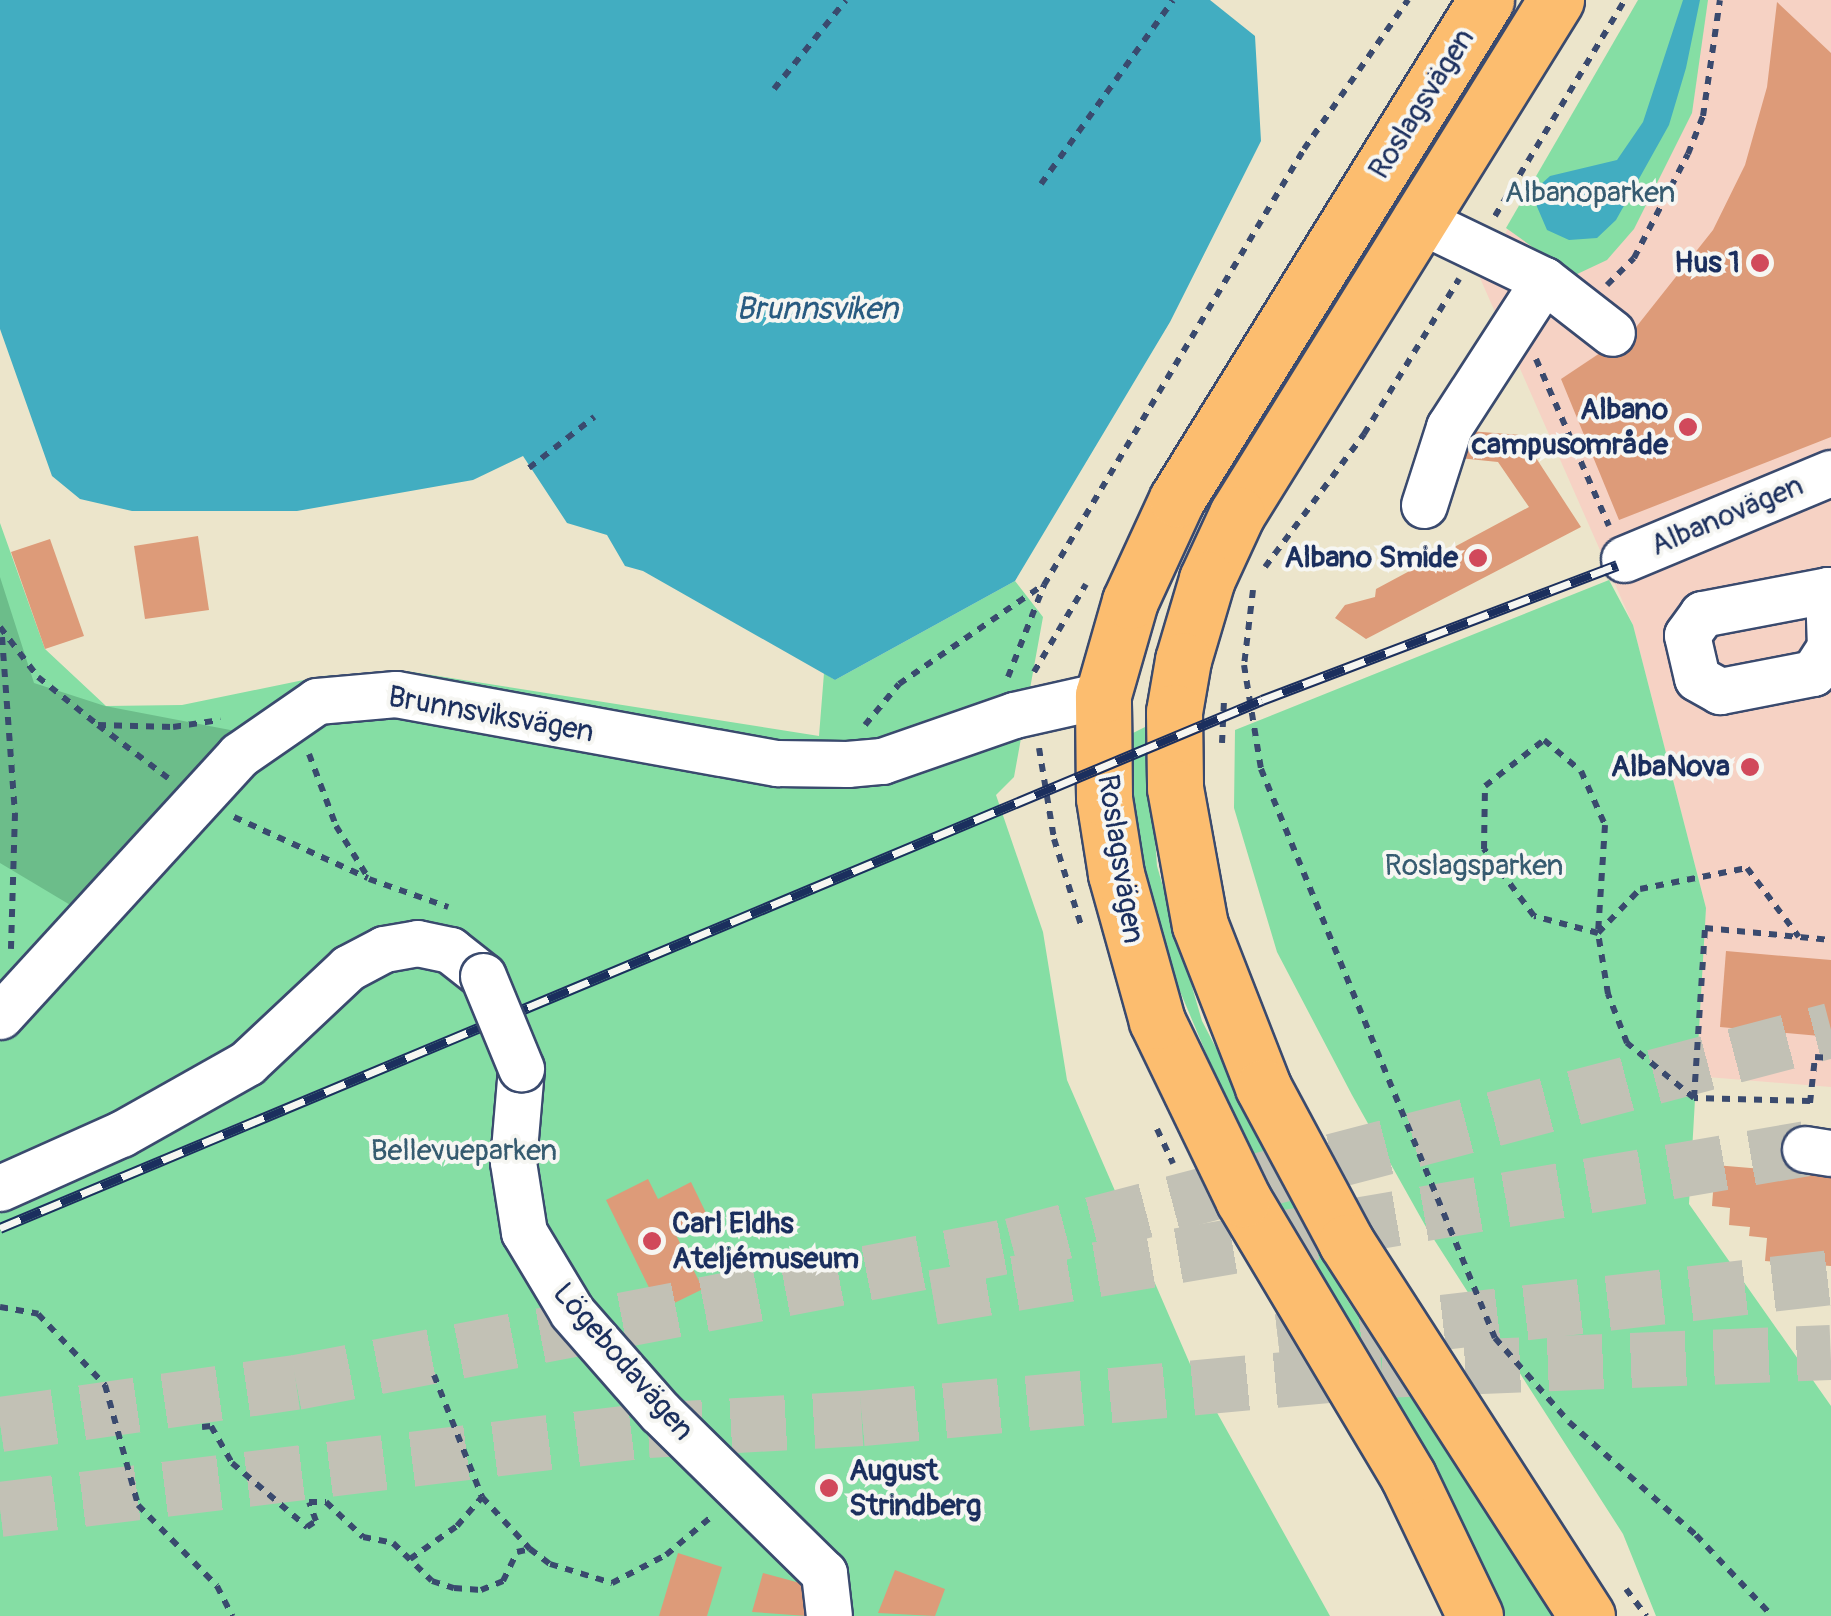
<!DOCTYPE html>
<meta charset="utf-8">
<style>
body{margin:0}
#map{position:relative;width:1831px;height:1616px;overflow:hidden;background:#ece5cb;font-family:Pangolin,sans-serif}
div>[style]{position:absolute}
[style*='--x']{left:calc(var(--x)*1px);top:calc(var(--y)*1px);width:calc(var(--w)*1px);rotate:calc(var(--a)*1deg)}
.built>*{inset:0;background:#f6d2c4}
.green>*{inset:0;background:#85dea4}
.forest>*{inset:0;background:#6cbd8a}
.water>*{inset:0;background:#42adc1}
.building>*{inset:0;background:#dd9b79}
.highway-tunnel>*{height:55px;margin-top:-27.5px;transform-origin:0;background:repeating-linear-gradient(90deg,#c2c1b5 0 55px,transparent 0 83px)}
.path>*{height:6px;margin-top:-3px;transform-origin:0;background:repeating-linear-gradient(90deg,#3a4a6e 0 8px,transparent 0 16px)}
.roads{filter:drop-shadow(2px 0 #3a4a6e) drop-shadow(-2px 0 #3a4a6e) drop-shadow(0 2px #3a4a6e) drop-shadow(0 -2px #3a4a6e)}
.minor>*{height:45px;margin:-22.5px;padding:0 22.5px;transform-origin:22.5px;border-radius:22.5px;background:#fff}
.major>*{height:55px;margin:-27.5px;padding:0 27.5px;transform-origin:27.5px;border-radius:27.5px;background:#fcbd6f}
.rail>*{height:11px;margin-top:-5.5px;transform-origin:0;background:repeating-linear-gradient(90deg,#f6f6f2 0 22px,#1b2f5e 0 44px);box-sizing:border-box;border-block:2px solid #1b2f5e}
.bridges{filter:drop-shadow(2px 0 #3a4a6e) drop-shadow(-2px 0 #3a4a6e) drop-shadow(0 2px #3a4a6e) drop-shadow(0 -2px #3a4a6e)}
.minor-bridge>*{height:45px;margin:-22.5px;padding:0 22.5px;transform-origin:22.5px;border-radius:22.5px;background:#fff}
.dots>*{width:28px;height:28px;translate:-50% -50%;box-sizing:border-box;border:5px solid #f6f6f2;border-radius:50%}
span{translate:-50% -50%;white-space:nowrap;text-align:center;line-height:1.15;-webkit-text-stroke:8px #f6f6f2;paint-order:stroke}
.street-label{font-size:30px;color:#1b2f5e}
.park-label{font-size:30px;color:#365b70}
.poi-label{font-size:30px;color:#1b2f5e;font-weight:700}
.right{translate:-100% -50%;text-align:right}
.left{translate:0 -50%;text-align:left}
.water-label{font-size:32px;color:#295b81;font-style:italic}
</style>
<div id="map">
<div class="built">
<i style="clip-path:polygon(1638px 0,1831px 0,1831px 1087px,1695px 1076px,1706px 908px,1633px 625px,1480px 278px)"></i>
</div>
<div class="green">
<i style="clip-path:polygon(1638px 0,1708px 0,1692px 113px,1634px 229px,1607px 260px,1573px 276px,1506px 228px)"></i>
<i style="clip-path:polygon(0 523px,45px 649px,106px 706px,182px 705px,323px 676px,406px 671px,819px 736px,824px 673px,835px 680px,1015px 581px,1043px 617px,1014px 777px,996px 795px,1043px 932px,1067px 1080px,1190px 1364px,1330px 1616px,0 1616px)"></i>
<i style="clip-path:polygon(1609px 580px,1633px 625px,1706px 908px,1689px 1204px,1831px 1406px,1831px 1616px,1656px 1616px,1623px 1534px,1426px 1227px,1352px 1095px,1277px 952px,1234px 808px,1235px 730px)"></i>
<i style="clip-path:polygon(1147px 726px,1157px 866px,1202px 1021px,1346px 1298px,1553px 1616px,1503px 1616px,1251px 1160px,1174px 977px,1141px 865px,1129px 782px,1133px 733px)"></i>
</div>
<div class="forest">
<i style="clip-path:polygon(0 577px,34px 683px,105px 706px,246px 733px,72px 906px,0 863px)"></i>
</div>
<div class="water">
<i style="clip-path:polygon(0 0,1210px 0,1255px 36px,1261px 141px,1170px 322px,1015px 581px,835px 680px,643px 571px,625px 566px,607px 535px,567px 523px,523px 456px,473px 480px,297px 511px,132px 511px,80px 499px,52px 476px,0 329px)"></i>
<i style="clip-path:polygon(1683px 0,1700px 0,1686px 68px,1669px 125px,1616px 220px,1597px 238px,1569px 240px,1547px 230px,1535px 202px,1539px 186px,1550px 176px,1617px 160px,1643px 122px)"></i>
</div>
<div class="building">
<i style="clip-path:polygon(1777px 2px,1831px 53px,1831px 437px,1619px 520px,1561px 379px,1633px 331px,1713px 230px,1745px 165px,1767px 87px)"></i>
<i style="clip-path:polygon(1469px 431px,1521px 435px,1581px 527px,1366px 639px,1335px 618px,1345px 605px,1375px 597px,1376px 589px,1529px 507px,1498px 462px,1459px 458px)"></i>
<i style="clip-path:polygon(198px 536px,209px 610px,145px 619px,134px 546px)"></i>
<i style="clip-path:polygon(50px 539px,84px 636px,45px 649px,11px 552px)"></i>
<i style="clip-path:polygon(1726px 951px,1831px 960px,1831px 1037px,1720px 1027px)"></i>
<i style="clip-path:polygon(1715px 1165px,1831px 1175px,1831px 1266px,1765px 1261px,1767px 1238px,1749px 1236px,1750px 1227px,1729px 1225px,1730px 1208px,1712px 1206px)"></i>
<i style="clip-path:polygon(648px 1179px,658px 1199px,691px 1182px,708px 1217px,675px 1233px,703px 1289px,660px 1310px,606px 1200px)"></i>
<i style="clip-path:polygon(678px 1553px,722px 1567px,707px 1616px,659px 1616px)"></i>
<i style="clip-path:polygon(895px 1570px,945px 1589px,935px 1616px,878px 1613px)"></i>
<i style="clip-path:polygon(763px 1573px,815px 1587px,807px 1616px,752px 1612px)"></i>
</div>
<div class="highway-tunnel">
<i style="--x:933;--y:1297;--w:911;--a:-9.67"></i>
<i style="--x:1278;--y:1341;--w:557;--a:-6.6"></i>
<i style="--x:0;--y:1424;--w:299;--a:-8.1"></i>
<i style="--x:296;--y:1382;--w:729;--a:-10.83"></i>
<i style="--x:1012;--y:1245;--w:847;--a:-14.71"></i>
<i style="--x:0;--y:1509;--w:653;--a:-6.95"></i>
<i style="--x:648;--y:1430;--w:214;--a:-3.2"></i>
<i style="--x:862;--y:1418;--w:522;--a:-5.27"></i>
<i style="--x:1382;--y:1370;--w:449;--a:-2.3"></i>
</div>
<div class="path">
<i style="--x:774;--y:89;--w:114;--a:-51"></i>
<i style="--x:1041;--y:184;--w:226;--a:-54.3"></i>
<i style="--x:1495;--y:216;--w:252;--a:-59"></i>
<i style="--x:1607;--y:285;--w:38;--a:-45"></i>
<i style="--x:1634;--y:258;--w:117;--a:-62.6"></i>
<i style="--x:1688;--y:154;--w:41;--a:-68.5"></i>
<i style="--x:1703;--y:116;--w:117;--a:-81.7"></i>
<i style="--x:1536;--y:359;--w:182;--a:66.4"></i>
<i style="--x:529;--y:468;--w:83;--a:-38.1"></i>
<i style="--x:1265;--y:567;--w:166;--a:-53.3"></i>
<i style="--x:1364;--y:434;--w:182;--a:-58.5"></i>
<i style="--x:1253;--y:590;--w:76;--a:96.8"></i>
<i style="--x:1244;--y:665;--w:105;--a:80.7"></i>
<i style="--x:1261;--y:769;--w:615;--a:67.65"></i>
<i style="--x:1495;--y:1338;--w:112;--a:48.6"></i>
<i style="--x:1569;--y:1422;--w:170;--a:41.7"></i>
<i style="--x:1696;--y:1535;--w:111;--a:46.8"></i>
<i style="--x:0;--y:627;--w:63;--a:52.8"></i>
<i style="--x:38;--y:677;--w:77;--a:38.7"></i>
<i style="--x:98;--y:725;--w:75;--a:1.5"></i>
<i style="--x:173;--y:727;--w:48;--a:-8.5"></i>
<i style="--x:2;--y:637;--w:176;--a:85.8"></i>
<i style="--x:15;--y:813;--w:136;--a:91.7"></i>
<i style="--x:1034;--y:672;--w:102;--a:-59.4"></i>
<i style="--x:1008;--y:677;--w:99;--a:-68.6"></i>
<i style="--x:1044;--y:585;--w:508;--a:-59.19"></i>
<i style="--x:1304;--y:149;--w:182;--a:-55.1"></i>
<i style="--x:98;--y:725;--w:88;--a:37.1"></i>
<i style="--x:865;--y:725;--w:53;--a:-50.3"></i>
<i style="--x:899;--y:684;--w:175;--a:-34.5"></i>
<i style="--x:1544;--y:740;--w:48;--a:40"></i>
<i style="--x:1581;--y:771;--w:59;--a:66"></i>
<i style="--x:1605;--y:825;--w:108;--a:93.7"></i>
<i style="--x:1598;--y:933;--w:66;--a:-165.1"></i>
<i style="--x:1534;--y:916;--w:84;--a:-126.7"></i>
<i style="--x:1484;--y:849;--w:63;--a:-89.1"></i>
<i style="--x:1485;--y:786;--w:75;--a:-37.9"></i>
<i style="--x:1222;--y:743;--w:42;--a:-87.3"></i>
<i style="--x:1039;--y:748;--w:92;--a:80.6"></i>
<i style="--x:1054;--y:839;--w:90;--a:72.6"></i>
<i style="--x:309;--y:754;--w:77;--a:69.4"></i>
<i style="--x:336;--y:826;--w:62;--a:58.1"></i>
<i style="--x:369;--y:879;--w:84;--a:19.5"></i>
<i style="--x:234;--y:817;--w:147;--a:24.5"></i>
<i style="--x:1694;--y:1098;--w:87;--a:-140.6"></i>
<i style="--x:1627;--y:1043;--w:53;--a:-111.2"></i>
<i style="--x:1608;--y:994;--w:62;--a:-99.3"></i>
<i style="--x:1598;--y:933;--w:61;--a:-46.3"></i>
<i style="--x:1640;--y:889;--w:109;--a:-11.1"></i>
<i style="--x:1747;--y:868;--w:86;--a:53"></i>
<i style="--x:1810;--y:1101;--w:116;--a:-178.5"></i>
<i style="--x:1694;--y:1098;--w:170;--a:-86.3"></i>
<i style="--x:1705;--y:928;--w:127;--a:5.4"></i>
<i style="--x:1810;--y:1103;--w:46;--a:-83.8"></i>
<i style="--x:1815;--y:1057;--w:16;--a:4"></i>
<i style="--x:1157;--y:1129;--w:38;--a:65"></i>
<i style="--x:0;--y:1307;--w:39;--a:10"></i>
<i style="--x:38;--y:1314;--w:98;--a:46.7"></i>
<i style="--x:105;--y:1385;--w:124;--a:74.6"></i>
<i style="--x:138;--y:1505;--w:113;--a:45.7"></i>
<i style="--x:217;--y:1586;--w:34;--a:63"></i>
<i style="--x:434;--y:1375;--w:131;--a:68.5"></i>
<i style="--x:482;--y:1497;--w:71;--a:47.3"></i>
<i style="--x:202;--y:1427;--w:9;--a:-6"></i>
<i style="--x:211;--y:1426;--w:43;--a:60.4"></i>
<i style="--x:232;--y:1463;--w:99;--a:40.5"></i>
<i style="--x:307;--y:1527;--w:11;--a:-34"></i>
<i style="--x:316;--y:1521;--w:20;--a:-110"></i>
<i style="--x:309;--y:1502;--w:17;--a:0"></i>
<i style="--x:326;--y:1502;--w:51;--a:43.4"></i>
<i style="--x:363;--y:1537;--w:31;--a:11"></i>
<i style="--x:393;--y:1543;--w:54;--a:44.3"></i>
<i style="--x:432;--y:1581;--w:23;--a:18"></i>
<i style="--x:454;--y:1588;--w:27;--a:4"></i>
<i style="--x:481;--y:1590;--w:24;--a:-22"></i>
<i style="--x:503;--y:1581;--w:32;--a:-64"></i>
<i style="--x:517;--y:1552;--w:13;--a:-13"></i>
<i style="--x:530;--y:1549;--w:25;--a:37"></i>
<i style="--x:550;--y:1564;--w:65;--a:17"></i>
<i style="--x:612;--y:1583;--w:61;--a:-27.4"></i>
<i style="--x:666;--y:1555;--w:59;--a:-40.2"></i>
<i style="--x:410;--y:1559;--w:57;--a:-35.1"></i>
<i style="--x:457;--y:1526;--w:38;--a:-49"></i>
<i style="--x:1626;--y:1589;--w:34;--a:53"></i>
</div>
<div class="roads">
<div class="minor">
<i style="--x:1415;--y:218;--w:143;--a:25.7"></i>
<i style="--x:1544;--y:280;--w:86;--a:37.9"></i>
<i style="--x:1424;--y:505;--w:82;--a:-72.2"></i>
<i style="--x:1449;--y:427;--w:175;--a:-57.1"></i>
<i style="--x:1624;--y:559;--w:224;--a:-22.6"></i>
<i style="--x:1828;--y:590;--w:57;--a:88"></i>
<i style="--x:1830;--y:647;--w:31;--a:123"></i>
<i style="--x:1813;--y:673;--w:95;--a:169"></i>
<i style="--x:1720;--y:691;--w:26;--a:-151"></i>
<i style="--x:1697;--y:678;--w:44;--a:-103.1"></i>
<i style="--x:1687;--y:635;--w:26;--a:-54"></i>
<i style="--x:1702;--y:614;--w:128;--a:-10.8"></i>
<i style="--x:1828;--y:590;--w:3;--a:0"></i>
<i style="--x:0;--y:1016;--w:354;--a:-47.5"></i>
<i style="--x:239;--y:755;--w:95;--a:-34.7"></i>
<i style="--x:317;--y:701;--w:79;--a:-5.1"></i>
<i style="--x:396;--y:694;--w:387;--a:10.3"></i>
<i style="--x:777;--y:763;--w:70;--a:0.8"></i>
<i style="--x:847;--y:764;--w:35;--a:-5"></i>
<i style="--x:882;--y:761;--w:140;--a:-19.2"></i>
<i style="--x:1014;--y:715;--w:91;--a:-12.7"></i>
<i style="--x:521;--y:1068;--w:94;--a:94.9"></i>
<i style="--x:513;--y:1162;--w:71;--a:81.1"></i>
<i style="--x:524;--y:1232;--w:93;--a:59"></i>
<i style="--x:572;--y:1312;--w:133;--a:48.7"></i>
<i style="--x:660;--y:1412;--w:230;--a:44.5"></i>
<i style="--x:824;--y:1573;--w:43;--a:83.4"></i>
<i style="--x:1805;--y:1149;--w:26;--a:9"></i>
<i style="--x:0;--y:1188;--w:133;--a:-24.1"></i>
<i style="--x:121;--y:1134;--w:145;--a:-29.4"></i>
<i style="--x:247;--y:1063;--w:139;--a:-43.2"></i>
<i style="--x:348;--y:968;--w:41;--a:-27.8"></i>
<i style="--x:384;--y:949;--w:34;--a:-10"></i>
<i style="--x:417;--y:943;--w:34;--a:12"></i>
<i style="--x:450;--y:950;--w:42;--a:38.2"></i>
</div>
<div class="major">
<i style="--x:1556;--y:0;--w:605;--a:121.82"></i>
<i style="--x:1237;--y:514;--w:72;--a:114.8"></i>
<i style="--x:1207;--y:579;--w:84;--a:106.5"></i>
<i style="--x:1183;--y:660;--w:53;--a:99.8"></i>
<i style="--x:1174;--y:712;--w:76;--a:89.2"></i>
<i style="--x:1175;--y:788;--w:139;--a:79.7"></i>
<i style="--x:1200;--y:925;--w:174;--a:68.7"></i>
<i style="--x:1263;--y:1087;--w:176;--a:61.8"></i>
<i style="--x:1346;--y:1242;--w:445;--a:57.2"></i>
<i style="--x:1475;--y:1616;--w:155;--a:-115.6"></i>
<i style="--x:1408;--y:1476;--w:322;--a:-120.8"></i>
<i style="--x:1243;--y:1199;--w:198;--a:-115.8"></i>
<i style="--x:1157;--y:1021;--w:153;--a:-105.6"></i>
<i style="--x:1116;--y:874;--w:77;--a:-99"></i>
<i style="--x:1104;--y:798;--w:103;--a:-90.6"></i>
<i style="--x:1103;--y:695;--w:98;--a:-74"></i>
<i style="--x:1130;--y:601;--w:112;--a:-65.3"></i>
<i style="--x:1177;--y:499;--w:587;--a:-58.23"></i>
</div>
</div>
<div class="rail">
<i style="--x:0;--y:1228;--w:1368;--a:-22.7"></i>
<i style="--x:1262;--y:700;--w:380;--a:-20.8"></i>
</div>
<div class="bridges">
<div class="minor-bridge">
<i style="--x:483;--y:976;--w:100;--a:67.6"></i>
</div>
</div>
<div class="dots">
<i style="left:1760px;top:263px;background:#d1495b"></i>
<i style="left:1688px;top:427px;background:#d1495b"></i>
<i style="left:1478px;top:558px;background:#d1495b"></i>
<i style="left:1750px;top:767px;background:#d1495b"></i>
<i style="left:652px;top:1241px;background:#d1495b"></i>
<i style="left:829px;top:1488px;background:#d1495b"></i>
</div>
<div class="street-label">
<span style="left:1422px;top:104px;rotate:-58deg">Roslagsvägen</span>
<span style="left:1727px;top:516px;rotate:-23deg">Albanovägen</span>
<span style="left:491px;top:715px;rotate:10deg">Brunnsviksvägen</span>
<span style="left:1120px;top:859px;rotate:81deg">Roslagsvägen</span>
<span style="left:623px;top:1362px;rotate:49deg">Lögebodavägen</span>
</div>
<div class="park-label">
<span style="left:1590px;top:193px">Albanoparken</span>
<span style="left:1474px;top:866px">Roslagsparken</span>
<span style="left:464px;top:1151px">Bellevueparken</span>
</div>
<div class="poi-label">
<span class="right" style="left:1740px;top:263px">Hus 1</span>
<span class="right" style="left:1668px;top:427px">Albano<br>campusområde</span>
<span class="right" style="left:1458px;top:558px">Albano Smide</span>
<span class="right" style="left:1730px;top:767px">AlbaNova</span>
<span class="left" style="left:672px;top:1241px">Carl Eldhs<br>Ateljémuseum</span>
<span class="left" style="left:849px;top:1488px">August<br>Strindberg</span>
</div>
<div class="water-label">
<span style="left:817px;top:309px">Brunnsviken</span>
</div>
</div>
